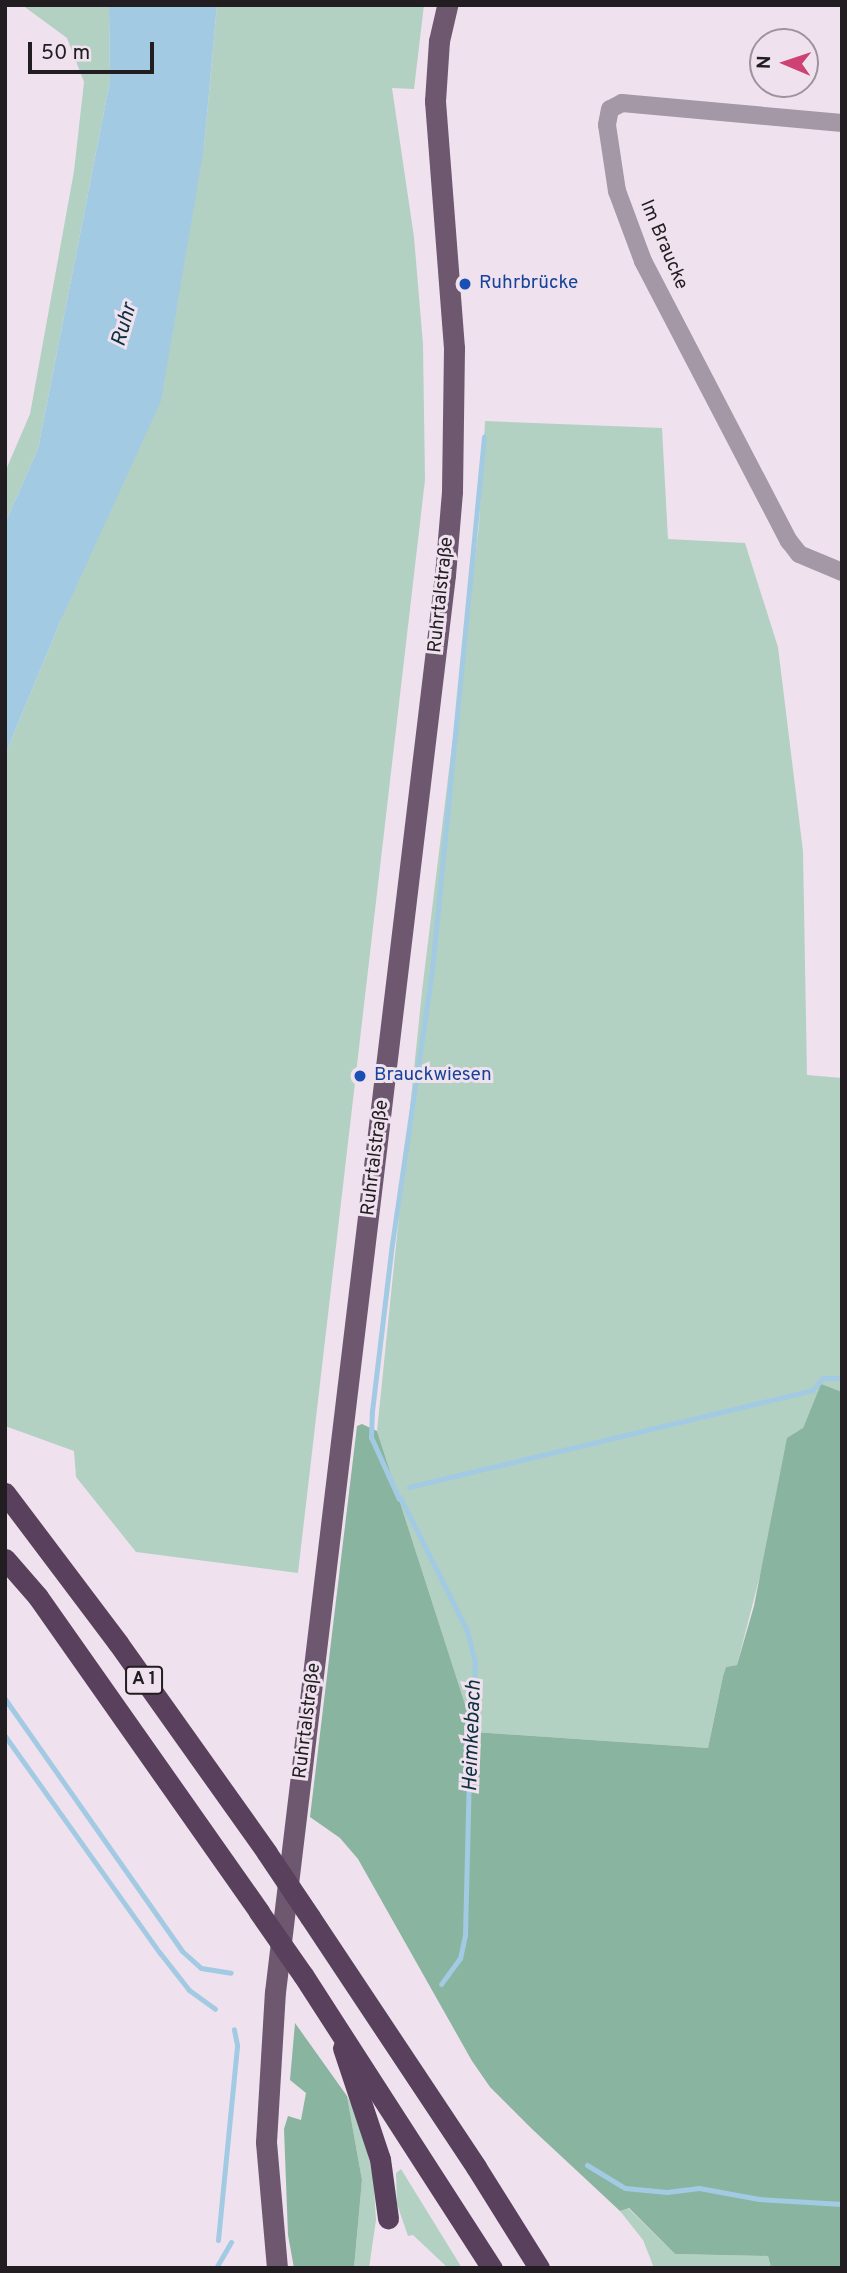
<!DOCTYPE html>
<meta charset="utf-8">
<style>
body{margin:0}
#map{position:relative;width:847px;height:2273px;overflow:hidden;background:#efe2ee;font-family:Overpass,sans-serif}
div>[style]{position:absolute}
[style*='--x']{left:calc(var(--x)*1px);top:calc(var(--y)*1px);width:calc(var(--w)*1px);rotate:calc(var(--a)*1deg)}
.green>*{inset:0;background:#b3d1c2}
.forest>*{inset:0;background:#89b4a0}
.water>*{inset:0;background:#a2cae3}
.stream>*{height:5px;margin:-2.5px;padding:0 2.5px;transform-origin:2.5px;border-radius:2.5px;background:#a2cae3}
.minor>*{height:18px;margin:-9px;padding:0 9px;transform-origin:9px;border-radius:9px;background:#a598a6}
.major>*{height:21px;margin:-10.5px;padding:0 10.5px;transform-origin:10.5px;border-radius:10.5px;background:#6d5870}
.highway>*{height:21px;margin:-10.5px;padding:0 10.5px;transform-origin:10.5px;border-radius:10.5px;background:#59415d}
.highway-bridge>*{height:21px;margin:-10.5px;padding:0 10.5px;transform-origin:10.5px;border-radius:10.5px;background:#59415d}
.dots>*{width:19px;height:19px;translate:-50% -50%;box-sizing:border-box;border:4px solid #efe2ee;border-radius:50%}
span{translate:-50% -50%;white-space:nowrap;text-align:center;line-height:1.15;-webkit-text-stroke:6px #efe2ee;paint-order:stroke}
.shield-label span{padding:2px 5px;background:#efe2ee;border:2px solid;border-radius:5px;-webkit-text-stroke-width:0}
.shield-label{font-size:18px;color:#211d21;font-weight:700}
.street-label{font-size:19px;color:#211d21}
.transit-label{font-size:19px;color:#164399}
.left{translate:0 -50%;text-align:left}
.water-label{font-size:21px;color:#0d3041;font-style:italic}
.frame{position:absolute;inset:0;border:7px solid #211d21;pointer-events:none}
.north{position:absolute;left:749px;top:28px;width:70px;height:70px;box-sizing:border-box;background:#efe2ee;border:2px solid #9d939c;border-radius:50%;rotate:272deg;font-size:19px;font-weight:700;line-height:28px;text-align:center;color:#211d21}
.north::after{content:'';display:block;margin:auto;width:24px;height:32px;background:#cd4173;clip-path:polygon(50% 0,100% 100%,50% 72%,0 100%)}
.scale{position:absolute;left:28px;top:42px;width:126px;height:32px;box-sizing:border-box;border:4px solid #211d21;border-top:0;padding-left:9px;font-size:21px;line-height:24px;white-space:nowrap;color:#211d21;-webkit-text-stroke:5px #efe2ee;paint-order:stroke}
</style>
<div id="map">
<div class="green">
<i style="clip-path:polygon(22px 5px,109px 5px,110px 81px,38px 449px,5px 523px,5px 472px,30px 414px,74px 171px,84px 82px,67px 38px)"></i>
<i style="clip-path:polygon(217px 5px,424px 5px,414px 89px,392px 88px,414px 237px,423px 344px,425px 480px,298px 1573px,136px 1552px,76px 1477px,74px 1451px,5px 1426px,5px 755px,60px 622px,204px 147px)"></i>
<i style="clip-path:polygon(485px 421px,662px 428px,668px 539px,745px 543px,778px 647px,803px 851px,807px 1075px,842px 1078px,842px 1392px,821px 1385px,803px 1428px,767px 1548px,737px 1665px,726px 1667px,723px 1676px,708px 1748px,474px 1732px,377px 1431px,422px 991px,479px 525px)"></i>
<i style="clip-path:polygon(347px 2096px,358px 2117px,373px 2174px,376px 2220px,369px 2268px,354px 2268px,362px 2180px)"></i>
<i style="clip-path:polygon(401px 2169px,462px 2268px,448px 2268px,413px 2235px,408px 2236px,397px 2204px,396px 2173px)"></i>
<i style="clip-path:polygon(628px 2208px,675px 2254px,768px 2256px,771px 2268px,654px 2268px,643px 2240px,620px 2211px)"></i>
</div>
<div class="forest">
<i style="clip-path:polygon(821px 1384px,842px 1392px,842px 2268px,771px 2268px,768px 2256px,675px 2254px,629px 2208px,620px 2211px,532px 2129px,490px 2087px,472px 2061px,358px 1859px,340px 1838px,310px 1817px,357px 1426px,362px 1424px,377px 1431px,474px 1732px,708px 1748px,723px 1676px,726px 1667px,737px 1665px,754px 1606px,787px 1438px,803px 1428px)"></i>
<i style="clip-path:polygon(295px 2023px,347px 2096px,362px 2180px,354px 2268px,294px 2268px,288px 2235px,284px 2129px,288px 2116px,301px 2120px,306px 2093px,290px 2080px)"></i>
</div>
<div class="water">
<i style="clip-path:polygon(109px 5px,217px 5px,204px 147px,161px 401px,60px 622px,5px 755px,5px 523px,38px 449px,110px 81px)"></i>
</div>
<div class="stream">
<i style="--x:409;--y:1487;--w:415;--a:-13.5"></i>
<i style="--x:812;--y:1390;--w:16;--a:-47"></i>
<i style="--x:823;--y:1378;--w:19;--a:0"></i>
<i style="--x:400;--y:1497;--w:150;--a:63.4"></i>
<i style="--x:467;--y:1631;--w:34;--a:76"></i>
<i style="--x:475;--y:1664;--w:108;--a:93.2"></i>
<i style="--x:469;--y:1772;--w:163;--a:91.4"></i>
<i style="--x:465;--y:1935;--w:24;--a:102"></i>
<i style="--x:460;--y:1958;--w:32;--a:126"></i>
<i style="--x:399;--y:1499;--w:68;--a:-114.3"></i>
<i style="--x:371;--y:1437;--w:26;--a:-88"></i>
<i style="--x:372;--y:1411;--w:168;--a:-83.2"></i>
<i style="--x:392;--y:1244;--w:277;--a:-81.7"></i>
<i style="--x:432;--y:970;--w:536;--a:-84.43"></i>
<i style="--x:5;--y:1699;--w:308;--a:54.9"></i>
<i style="--x:182;--y:1951;--w:25;--a:42"></i>
<i style="--x:201;--y:1968;--w:30;--a:9"></i>
<i style="--x:5;--y:1736;--w:267;--a:54.5"></i>
<i style="--x:160;--y:1953;--w:47;--a:51.9"></i>
<i style="--x:189;--y:1990;--w:32;--a:36"></i>
<i style="--x:587;--y:2165;--w:44;--a:31.2"></i>
<i style="--x:625;--y:2188;--w:42;--a:5.4"></i>
<i style="--x:667;--y:2192;--w:32;--a:-7"></i>
<i style="--x:699;--y:2188;--w:61;--a:10.4"></i>
<i style="--x:759;--y:2199;--w:83;--a:3.4"></i>
<i style="--x:218;--y:2240;--w:196;--a:-84.4"></i>
<i style="--x:237;--y:2045;--w:16;--a:-101"></i>
<i style="--x:216;--y:2268;--w:30;--a:-60"></i>
</div>
<div class="minor">
<i style="--x:842;--y:123;--w:221;--a:-174.8"></i>
<i style="--x:622;--y:103;--w:13;--a:153"></i>
<i style="--x:610;--y:109;--w:16;--a:101"></i>
<i style="--x:607;--y:125;--w:67;--a:81.4"></i>
<i style="--x:617;--y:191;--w:75;--a:69.6"></i>
<i style="--x:643;--y:261;--w:316;--a:62.5"></i>
<i style="--x:789;--y:541;--w:16;--a:52"></i>
<i style="--x:799;--y:554;--w:47;--a:22.7"></i>
</div>
<div class="major">
<i style="--x:277;--y:2268;--w:126;--a:-95"></i>
<i style="--x:266;--y:2142;--w:150;--a:-86.6"></i>
<i style="--x:275;--y:1992;--w:1427;--a:-83.16"></i>
<i style="--x:445;--y:575;--w:84;--a:-85.2"></i>
<i style="--x:452;--y:491;--w:143;--a:-89.2"></i>
<i style="--x:454;--y:348;--w:248;--a:-94.4"></i>
<i style="--x:435;--y:101;--w:60;--a:-86.2"></i>
<i style="--x:439;--y:41;--w:37;--a:-77"></i>
</div>
<div class="highway">
<i style="--x:5;--y:1493;--w:188;--a:53"></i>
<i style="--x:118;--y:1643;--w:257;--a:54.6"></i>
<i style="--x:5;--y:1559;--w:50;--a:49"></i>
<i style="--x:38;--y:1597;--w:385;--a:54.9"></i>
<i style="--x:310;--y:1917;--w:300;--a:56.4"></i>
<i style="--x:476;--y:2167;--w:119;--a:58"></i>
<i style="--x:303;--y:1975;--w:349;--a:57.2"></i>
<i style="--x:343;--y:2048;--w:117;--a:71.6"></i>
<i style="--x:380;--y:2159;--w:60;--a:82.3"></i>
</div>
<div class="highway-bridge">
<i style="--x:267;--y:1853;--w:77;--a:56.1"></i>
<i style="--x:259;--y:1912;--w:77;--a:55.1"></i>
</div>
<div class="dots">
<i style="left:465px;top:284px;background:#1a4fb4"></i>
<i style="left:360px;top:1076px;background:#1a4fb4"></i>
</div>
<div class="shield-label">
<span style="left:144px;top:1680px">A 1</span>
</div>
<div class="street-label">
<span style="left:663px;top:245px;rotate:67deg">Im Braucke</span>
<span style="left:442px;top:595px;rotate:-84deg">Ruhrtalstraße</span>
<span style="left:376px;top:1158px;rotate:-83deg">Ruhrtalstraße</span>
<span style="left:308px;top:1721px;rotate:-83deg">Ruhrtalstraße</span>
</div>
<div class="transit-label">
<span class="left" style="left:479px;top:284px">Ruhrbrücke</span>
<span class="left" style="left:374px;top:1076px">Brauckwiesen</span>
</div>
<div class="water-label">
<span style="left:125px;top:325px;rotate:-74deg">Ruhr</span>
<span style="left:473px;top:1736px;rotate:-88deg">Heimkebach</span>
</div>
<div class="frame"></div>
<div class="north">N</div>
<div class="scale">50 m</div>
</div>
